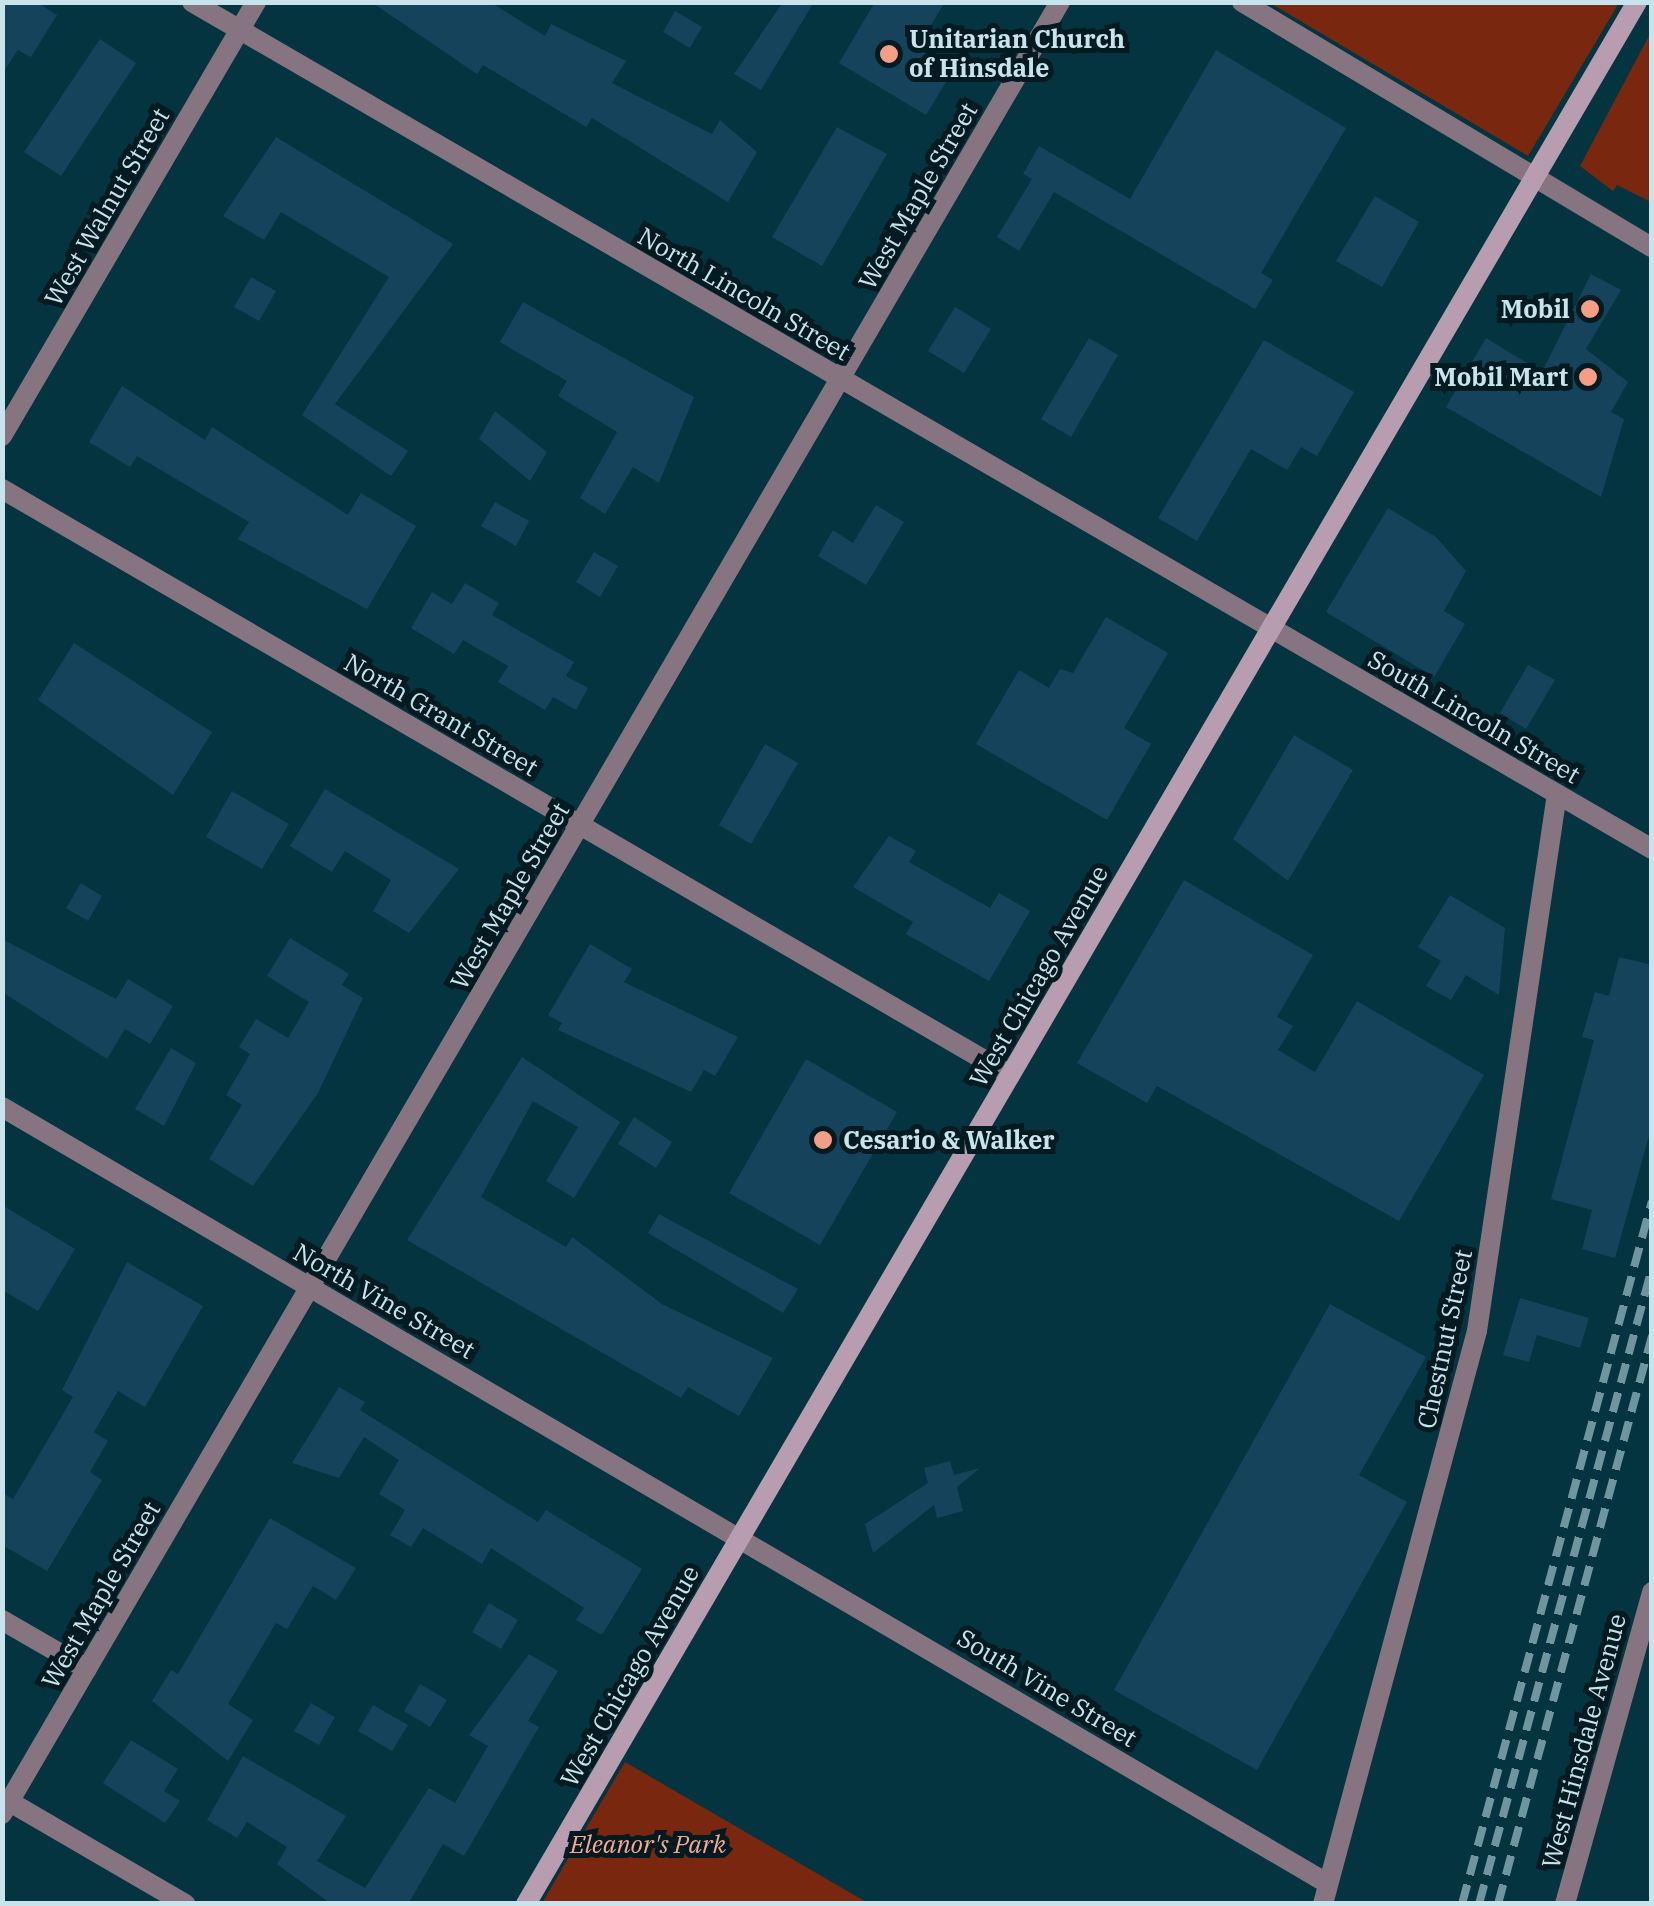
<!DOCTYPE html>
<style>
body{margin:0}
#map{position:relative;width:1654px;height:1906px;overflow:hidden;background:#03343f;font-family:"IBM Plex Serif",serif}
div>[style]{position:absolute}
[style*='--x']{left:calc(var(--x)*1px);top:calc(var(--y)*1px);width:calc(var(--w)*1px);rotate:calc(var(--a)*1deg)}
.green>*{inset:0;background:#79280f}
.building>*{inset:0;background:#15435b}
.street>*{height:20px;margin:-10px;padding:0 10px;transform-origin:10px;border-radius:10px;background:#867481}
.secondary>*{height:20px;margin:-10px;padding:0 10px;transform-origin:10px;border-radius:10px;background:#b89cb0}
.rail>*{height:8px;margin-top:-4px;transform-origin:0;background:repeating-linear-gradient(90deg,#6f959e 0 20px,transparent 0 30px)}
.dots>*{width:28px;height:28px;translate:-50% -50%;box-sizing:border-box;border:5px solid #021a20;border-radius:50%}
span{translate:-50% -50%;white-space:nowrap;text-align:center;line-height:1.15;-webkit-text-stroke:10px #021a20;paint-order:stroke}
.poi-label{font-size:25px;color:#c7e4ec;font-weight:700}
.left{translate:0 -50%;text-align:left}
.right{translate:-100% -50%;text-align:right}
.street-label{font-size:25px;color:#c7e4ec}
.park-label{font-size:25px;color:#f7a993;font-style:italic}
.frame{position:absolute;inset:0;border:5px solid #c7e4ec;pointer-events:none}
</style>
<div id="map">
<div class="green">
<i style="clip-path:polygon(1270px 3px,1619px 3px,1528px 156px)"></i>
<i style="clip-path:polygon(1651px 32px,1651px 202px,1617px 185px,1613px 191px,1580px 166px)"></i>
<i style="clip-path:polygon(625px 1762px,868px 1903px,542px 1903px)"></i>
</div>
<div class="building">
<i style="clip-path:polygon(2px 2px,37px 2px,57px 15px,31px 57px,18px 50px,2px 74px)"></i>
<i style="clip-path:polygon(371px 2px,490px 2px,545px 36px,551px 24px,626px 61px,612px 83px,712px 134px,720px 120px,757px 152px,728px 202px,592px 118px,586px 127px,483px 65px,477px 74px)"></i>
<i style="clip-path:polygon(783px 2px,814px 2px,761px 90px,734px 74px)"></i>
<i style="clip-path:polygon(875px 2px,945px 2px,919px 45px,955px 67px,926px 115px,839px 63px)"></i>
<i style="clip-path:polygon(675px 11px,702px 27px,690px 48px,663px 32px)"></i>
<i style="clip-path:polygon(100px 39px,136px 63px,61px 176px,24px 152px)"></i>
<i style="clip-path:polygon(1216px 50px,1346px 128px,1261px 273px,1273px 280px,1255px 309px,1054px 192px,1019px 251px,997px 237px,1032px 179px,1023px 174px,1039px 146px,1130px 199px)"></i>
<i style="clip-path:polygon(837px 127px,887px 154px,822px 266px,772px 237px)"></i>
<i style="clip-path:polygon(276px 137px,453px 244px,335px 404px,408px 451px,391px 476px,302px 415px,389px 277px,281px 212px,264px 240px,223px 216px)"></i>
<i style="clip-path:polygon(1375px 196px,1419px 222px,1382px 287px,1336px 261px)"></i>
<i style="clip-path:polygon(1591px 274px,1621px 290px,1586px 349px,1628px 382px,1611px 412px,1624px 419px,1601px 497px,1446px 407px,1486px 338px,1542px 372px)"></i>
<i style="clip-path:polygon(251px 277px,276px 291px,259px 321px,234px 307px)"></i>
<i style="clip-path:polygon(523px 302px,694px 397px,659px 483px,633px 467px,605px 514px,580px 498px,617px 432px,558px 396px,567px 381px,500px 342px)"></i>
<i style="clip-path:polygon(955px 307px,991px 329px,964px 373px,928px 351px)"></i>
<i style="clip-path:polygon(1089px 338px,1118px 355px,1071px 437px,1041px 419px)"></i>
<i style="clip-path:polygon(1264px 340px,1354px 392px,1317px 456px,1301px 447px,1287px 470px,1251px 449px,1197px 541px,1158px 518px)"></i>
<i style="clip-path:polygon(122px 386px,205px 440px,212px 427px,348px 515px,361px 493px,416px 526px,367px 609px,238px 539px,249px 522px,137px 456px,130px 467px,89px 442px)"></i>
<i style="clip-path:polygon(495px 411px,547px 452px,530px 481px,479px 439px)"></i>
<i style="clip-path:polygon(495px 502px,529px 521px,516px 546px,481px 526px)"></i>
<i style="clip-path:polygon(876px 505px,904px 522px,866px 585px,818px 556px,833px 530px,853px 543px)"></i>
<i style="clip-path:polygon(1388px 508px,1436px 537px,1466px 571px,1444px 611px,1465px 624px,1434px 677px,1326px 612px)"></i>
<i style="clip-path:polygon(594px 552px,618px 566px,600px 597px,576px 582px)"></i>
<i style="clip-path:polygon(465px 583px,499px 603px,492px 615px,574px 662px,566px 676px,588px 688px,576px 710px,553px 697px,545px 710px,498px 682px,508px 666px,463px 640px,454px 654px,411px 628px,432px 592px,452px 604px)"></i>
<i style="clip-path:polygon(1106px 617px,1168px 653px,1124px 728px,1151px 744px,1107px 820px,976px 744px,1019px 670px,1049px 688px,1060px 669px,1073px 673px)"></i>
<i style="clip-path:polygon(74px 643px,212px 732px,173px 795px,38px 700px)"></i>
<i style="clip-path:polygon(1528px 665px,1555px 680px,1526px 729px,1500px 713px)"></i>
<i style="clip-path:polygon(1294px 735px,1353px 770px,1288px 881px,1233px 839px)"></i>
<i style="clip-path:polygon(765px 744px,798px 763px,751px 844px,719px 825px)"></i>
<i style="clip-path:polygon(325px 789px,459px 869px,409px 933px,373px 911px,391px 880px,345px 851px,332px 872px,290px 846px)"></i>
<i style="clip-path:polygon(232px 791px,289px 824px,262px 869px,206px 837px)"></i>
<i style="clip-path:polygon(889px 836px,916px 851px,909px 862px,990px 908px,999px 893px,1030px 911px,989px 981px,906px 934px,913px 922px,853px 887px)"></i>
<i style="clip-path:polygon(1184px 880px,1313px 955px,1277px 1017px,1293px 1026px,1278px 1050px,1315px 1072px,1357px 1001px,1484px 1075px,1399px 1221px,1157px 1086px,1147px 1103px,1077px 1063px)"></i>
<i style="clip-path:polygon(81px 883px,102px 896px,88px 921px,66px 908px)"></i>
<i style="clip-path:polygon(1450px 895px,1505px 928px,1499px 995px,1466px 975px,1451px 1000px,1426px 986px,1441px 961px,1418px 947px)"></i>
<i style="clip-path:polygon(290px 938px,349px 974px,342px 985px,363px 998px,318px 1093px,253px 1186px,209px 1159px,242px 1105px,226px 1095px,250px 1054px,239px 1047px,256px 1019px,288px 1038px,309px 1002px,267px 976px)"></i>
<i style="clip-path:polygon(2px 939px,116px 999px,128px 979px,173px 1006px,150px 1044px,125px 1029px,107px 1059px,2px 992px)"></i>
<i style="clip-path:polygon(590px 944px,632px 969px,624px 982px,738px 1037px,715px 1076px,704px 1070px,691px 1092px,558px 1030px,562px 1023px,548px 1015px)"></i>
<i style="clip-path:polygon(1619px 957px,1652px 965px,1652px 1125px,1615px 1258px,1582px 1249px,1592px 1210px,1551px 1199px,1594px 1040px,1582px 1037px,1595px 992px,1609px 996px)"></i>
<i style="clip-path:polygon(171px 1048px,196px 1063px,164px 1126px,135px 1109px)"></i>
<i style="clip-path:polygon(522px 1057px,620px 1122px,574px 1198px,546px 1181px,578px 1127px,533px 1101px,481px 1197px,566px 1247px,572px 1237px,662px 1304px,773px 1358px,739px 1416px,688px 1387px,681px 1398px,407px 1240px)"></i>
<i style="clip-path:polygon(806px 1059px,897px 1112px,820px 1245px,729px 1193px)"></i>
<i style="clip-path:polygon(634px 1117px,672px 1142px,656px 1168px,618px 1144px)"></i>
<i style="clip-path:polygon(2px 1205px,75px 1249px,38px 1311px,2px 1290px)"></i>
<i style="clip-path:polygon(659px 1214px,798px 1289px,783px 1313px,648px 1233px)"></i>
<i style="clip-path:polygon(127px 1262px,203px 1306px,145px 1407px,118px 1391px,94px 1432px,108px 1441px,90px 1472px,102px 1480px,47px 1571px,2px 1545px,2px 1493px,13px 1499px,73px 1397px,62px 1390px)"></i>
<i style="clip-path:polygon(1520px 1298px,1589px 1318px,1580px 1348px,1537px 1335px,1529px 1362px,1503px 1355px)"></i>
<i style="clip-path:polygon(1330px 1304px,1426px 1357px,1359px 1475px,1407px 1502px,1257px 1770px,1114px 1690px)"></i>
<i style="clip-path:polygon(339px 1387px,365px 1402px,360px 1410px,538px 1522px,546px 1510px,642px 1569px,602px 1635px,576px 1620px,584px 1608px,491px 1548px,482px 1564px,423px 1528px,411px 1547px,390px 1535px,405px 1510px,379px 1494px,399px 1460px,364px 1437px,339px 1478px,292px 1463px)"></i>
<i style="clip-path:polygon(950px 1461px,954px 1475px,980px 1468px,957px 1487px,963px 1511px,937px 1518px,934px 1505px,873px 1553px,865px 1524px,928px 1483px,924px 1468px)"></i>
<i style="clip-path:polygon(270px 1518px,356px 1568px,336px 1600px,313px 1586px,287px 1629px,276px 1623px,228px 1704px,253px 1720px,228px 1761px,152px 1701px,171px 1670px,178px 1674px)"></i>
<i style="clip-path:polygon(489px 1603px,518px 1620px,501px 1649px,472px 1632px)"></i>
<i style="clip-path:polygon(529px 1654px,558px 1671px,528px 1721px,539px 1727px,464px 1856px,443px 1844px,408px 1904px,331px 1904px,277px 1864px,287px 1847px,247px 1822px,237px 1838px,207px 1820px,243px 1756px,346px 1816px,317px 1861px,365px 1888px,429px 1788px,455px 1803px,488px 1746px,469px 1735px)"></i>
<i style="clip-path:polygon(420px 1684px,447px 1700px,430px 1727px,404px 1711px)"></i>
<i style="clip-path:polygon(311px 1703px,335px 1717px,319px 1745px,294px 1731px)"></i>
<i style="clip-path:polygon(373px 1705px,408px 1725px,392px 1751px,358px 1731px)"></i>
<i style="clip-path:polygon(131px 1740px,178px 1769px,164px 1791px,180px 1801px,165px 1823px,103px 1783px)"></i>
</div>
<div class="street">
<i style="--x:192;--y:2;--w:1688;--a:30.12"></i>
<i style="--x:1242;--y:2;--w:478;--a:30.9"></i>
<i style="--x:2;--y:436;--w:503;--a:-59.66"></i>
<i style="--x:2;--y:489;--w:1166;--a:30.17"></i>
<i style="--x:2;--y:1107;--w:1536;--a:30.36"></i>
<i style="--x:2;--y:1620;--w:98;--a:30"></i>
<i style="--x:10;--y:1802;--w:203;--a:30.2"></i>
<i style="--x:2;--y:1814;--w:2098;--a:-59.72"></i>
<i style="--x:1323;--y:1904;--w:593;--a:-74.96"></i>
<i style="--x:1477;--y:1331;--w:543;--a:-81.53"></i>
<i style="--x:1565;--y:1904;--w:324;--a:-74.4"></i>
</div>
<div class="secondary">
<i style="--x:526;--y:1904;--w:2203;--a:-59.71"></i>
</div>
<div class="rail">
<i style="--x:1462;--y:1904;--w:728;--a:-74.88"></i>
<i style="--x:1479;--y:1904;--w:659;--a:-74.78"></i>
<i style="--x:1498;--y:1904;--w:589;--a:-74.83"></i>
</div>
<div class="dots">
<i style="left:889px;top:54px;background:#f49e86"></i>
<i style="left:1590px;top:309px;background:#f49e86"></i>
<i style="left:1588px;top:377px;background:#f49e86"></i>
<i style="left:823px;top:1140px;background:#f49e86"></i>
</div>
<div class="poi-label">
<span class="left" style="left:909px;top:54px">Unitarian Church<br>of Hinsdale</span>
<span class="right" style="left:1570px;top:309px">Mobil</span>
<span class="right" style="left:1568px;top:377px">Mobil Mart</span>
<span class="left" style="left:843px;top:1140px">Cesario &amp; Walker</span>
</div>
<div class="street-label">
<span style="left:918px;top:196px;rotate:-60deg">West Maple Street</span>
<span style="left:107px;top:207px;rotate:-60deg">West Walnut Street</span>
<span style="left:744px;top:294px;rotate:30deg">North Lincoln Street</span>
<span style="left:441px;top:715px;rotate:30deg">North Grant Street</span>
<span style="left:1474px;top:717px;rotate:30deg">South Lincoln Street</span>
<span style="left:510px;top:896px;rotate:-60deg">West Maple Street</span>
<span style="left:1039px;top:976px;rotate:-60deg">West Chicago Avenue</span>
<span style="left:384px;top:1301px;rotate:30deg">North Vine Street</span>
<span style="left:1445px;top:1339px;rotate:-78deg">Chestnut Street</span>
<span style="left:101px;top:1595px;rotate:-60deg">West Maple Street</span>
<span style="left:630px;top:1676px;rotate:-60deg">West Chicago Avenue</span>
<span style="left:1047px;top:1688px;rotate:31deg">South Vine Street</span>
<span style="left:1584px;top:1741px;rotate:-75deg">West Hinsdale Avenue</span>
</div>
<div class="park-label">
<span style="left:648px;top:1844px">Eleanor's Park</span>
</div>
<div class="frame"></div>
</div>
